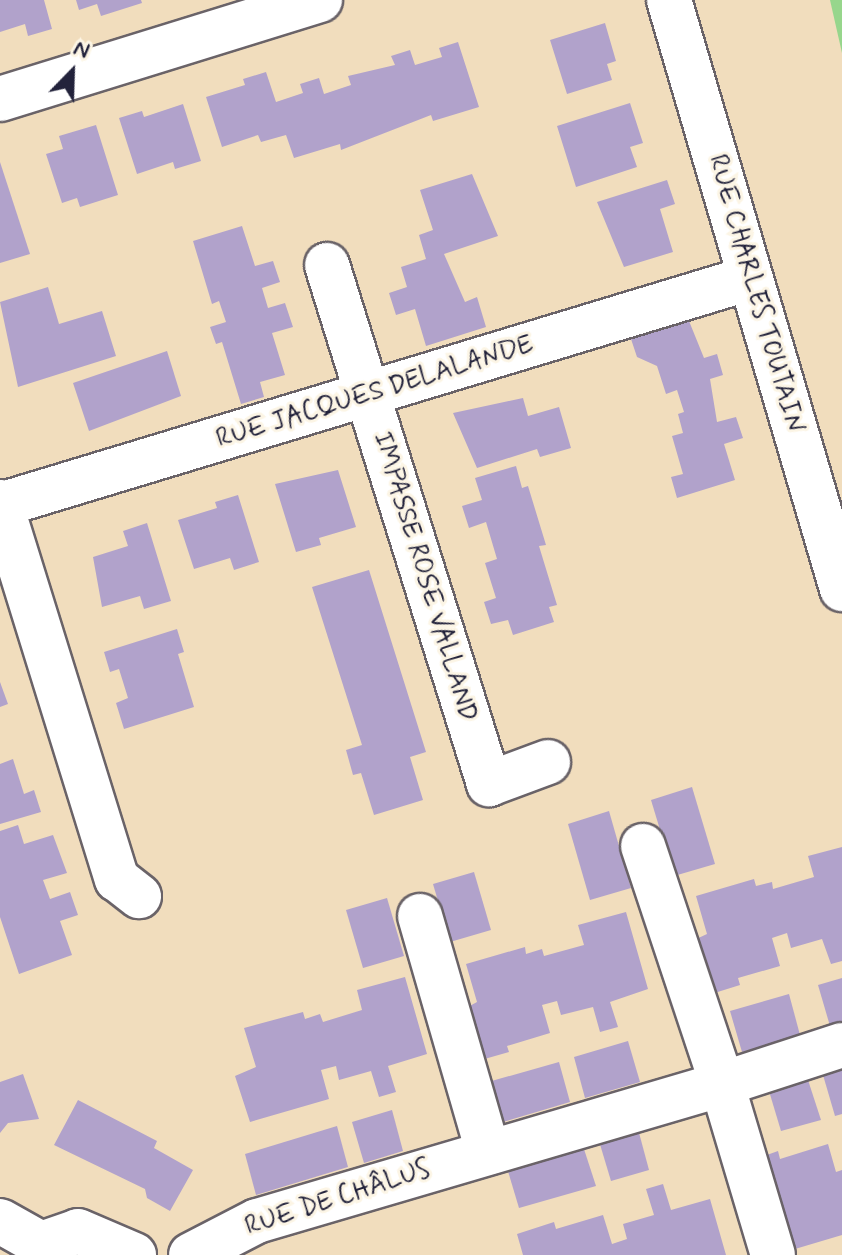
<!DOCTYPE html>
<meta charset="utf-8">
<style>
body{margin:0}
#map{position:relative;width:842px;height:1255px;overflow:hidden;background:#f1ddbd;font-family:Mynerve,sans-serif}
div>[style]{position:absolute}
[style*='--x']{left:calc(var(--x)*1px);top:calc(var(--y)*1px);width:calc(var(--w)*1px);rotate:calc(var(--a)*1deg)}
.green>*{inset:0;background:#97d68c}
.building>*{inset:0;background:#b1a2cb}
.roads{filter:drop-shadow(2px 0 #6a6368) drop-shadow(-2px 0 #6a6368) drop-shadow(0 2px #6a6368) drop-shadow(0 -2px #6a6368)}
.minor>*{height:44px;margin:-22px;padding:0 22px;transform-origin:22px;border-radius:22px;background:#fff}
span{translate:-50% -50%;white-space:nowrap;text-align:center;line-height:1.15;-webkit-text-stroke:6px #fcf5e5;paint-order:stroke}
.street-label{font-size:26px;color:#22223b}
.north{position:absolute;left:32px;top:32px;width:80px;height:80px;-webkit-text-stroke:6px #fcf5e5;paint-order:stroke;rotate:23deg;font-size:22px;font-weight:700;line-height:32px;text-align:center;color:#22223b}
.north::after{content:'';display:block;margin:auto;width:28px;height:36px;background:#22223b;clip-path:polygon(50% 0,100% 100%,50% 72%,0 100%)}
</style>
<div id="map">
<div class="green">
<i style="clip-path:polygon(830px 0,842px 0,842px 53px)"></i>
</div>
<div class="building">
<i style="clip-path:polygon(0 0,44px 0,52px 29px,28px 36px,25px 24px,0 32px)"></i>
<i style="clip-path:polygon(76px 0,141px 0,142px 3px,101px 16px,97px 4px,79px 10px)"></i>
<i style="clip-path:polygon(605px 23px,616px 61px,607px 64px,612px 80px,567px 94px,550px 40px)"></i>
<i style="clip-path:polygon(458px 42px,479px 107px,433px 121px,431px 115px,341px 150px,340px 144px,294px 158px,286px 135px,261px 142px,258px 135px,222px 147px,206px 97px,245px 85px,243px 79px,266px 72px,276px 102px,303px 93px,300px 84px,319px 78px,324px 94px,351px 85px,348px 76px,395px 65px,391px 56px,410px 50px,415px 65px,442px 57px,439px 48px)"></i>
<i style="clip-path:polygon(630px 103px,643px 143px,630px 147px,637px 167px,576px 187px,557px 126px)"></i>
<i style="clip-path:polygon(183px 104px,201px 161px,175px 169px,173px 162px,137px 174px,119px 118px,142px 111px,144px 117px)"></i>
<i style="clip-path:polygon(96px 125px,118px 195px,80px 207px,77px 198px,62px 203px,46px 154px,63px 149px,59px 136px)"></i>
<i style="clip-path:polygon(0 162px,30px 254px,0 263px)"></i>
<i style="clip-path:polygon(472px 174px,498px 236px,444px 254px,465px 302px,477px 297px,486px 327px,426px 346px,415px 309px,396px 315px,389px 293px,407px 287px,401px 267px,426px 259px,419px 235px,433px 230px,420px 190px)"></i>
<i style="clip-path:polygon(667px 180px,675px 204px,660px 209px,673px 252px,624px 267px,597px 202px)"></i>
<i style="clip-path:polygon(242px 226px,255px 266px,273px 261px,280px 282px,262px 288px,268px 308px,285px 303px,293px 327px,272px 333px,285px 375px,260px 382px,264px 397px,241px 404px,222px 342px,216px 344px,210px 327px,226px 322px,219px 301px,212px 304px,193px 241px)"></i>
<i style="clip-path:polygon(48px 287px,59px 324px,102px 311px,116px 356px,18px 387px,0 302px)"></i>
<i style="clip-path:polygon(689px 321px,704px 358px,717px 354px,723px 375px,710px 379px,717px 422px,736px 417px,743px 438px,724px 444px,735px 480px,677px 498px,671px 477px,683px 474px,672px 436px,683px 433px,678px 414px,684px 412px,677px 390px,666px 394px,657px 366px,637px 357px,631px 339px)"></i>
<i style="clip-path:polygon(167px 351px,181px 396px,89px 431px,73px 383px)"></i>
<i style="clip-path:polygon(523px 398px,528px 416px,559px 407px,571px 448px,540px 457px,537px 449px,477px 468px,453px 413px)"></i>
<i style="clip-path:polygon(516px 466px,522px 488px,528px 486px,546px 545px,539px 546px,557px 605px,549px 607px,554px 622px,513px 635px,508px 620px,491px 624px,484px 602px,496px 598px,485px 563px,497px 559px,486px 522px,469px 528px,462px 506px,482px 500px,475px 478px)"></i>
<i style="clip-path:polygon(338px 470px,356px 527px,319px 538px,321px 545px,296px 552px,275px 484px)"></i>
<i style="clip-path:polygon(238px 495px,259px 562px,234px 570px,230px 558px,194px 569px,178px 520px,217px 508px,215px 502px)"></i>
<i style="clip-path:polygon(147px 523px,171px 601px,144px 609px,140px 596px,102px 607px,93px 557px,128px 546px,123px 531px)"></i>
<i style="clip-path:polygon(369px 570px,426px 752px,410px 757px,423px 800px,374px 815px,361px 773px,353px 775px,346px 750px,362px 745px,312px 587px)"></i>
<i style="clip-path:polygon(177px 629px,184px 652px,178px 654px,194px 707px,124px 729px,116px 703px,128px 698px,119px 669px,110px 672px,104px 652px)"></i>
<i style="clip-path:polygon(0 682px,8px 704px,0 707px)"></i>
<i style="clip-path:polygon(13px 759px,24px 794px,34px 790px,41px 812px,0 824px,0 764px)"></i>
<i style="clip-path:polygon(692px 787px,715px 864px,674px 876px,651px 800px)"></i>
<i style="clip-path:polygon(609px 811px,631px 888px,590px 900px,568px 824px)"></i>
<i style="clip-path:polygon(18px 825px,24px 844px,53px 835px,67px 873px,43px 880px,50px 899px,70px 892px,78px 915px,60px 921px,72px 955px,19px 974px,0 917px,0 831px)"></i>
<i style="clip-path:polygon(842px 847px,842px 961px,831px 964px,822px 939px,791px 948px,787px 933px,772px 938px,780px 966px,738px 978px,740px 985px,708px 995px,692px 941px,707px 934px,696px 896px,754px 879px,756px 886px,772px 882px,773px 889px,814px 877px,808px 856px)"></i>
<i style="clip-path:polygon(474px 872px,491px 930px,450px 942px,433px 884px)"></i>
<i style="clip-path:polygon(387px 898px,404px 956px,363px 968px,346px 910px)"></i>
<i style="clip-path:polygon(626px 912px,648px 989px,610px 1002px,618px 1027px,600px 1032px,593px 1007px,561px 1015px,557px 1001px,542px 1005px,550px 1033px,507px 1046px,509px 1052px,481px 1060px,466px 1008px,477px 1002px,466px 964px,525px 947px,526px 954px,542px 949px,544px 956px,584px 945px,578px 925px)"></i>
<i style="clip-path:polygon(405px 977px,427px 1054px,388px 1066px,396px 1092px,379px 1097px,371px 1071px,339px 1080px,336px 1066px,321px 1070px,329px 1099px,250px 1122px,235px 1076px,256px 1067px,244px 1028px,303px 1012px,305px 1019px,320px 1014px,323px 1022px,362px 1010px,357px 990px)"></i>
<i style="clip-path:polygon(842px 978px,842px 1022px,830px 1026px,818px 985px)"></i>
<i style="clip-path:polygon(789px 994px,800px 1035px,742px 1052px,730px 1011px)"></i>
<i style="clip-path:polygon(628px 1041px,640px 1082px,585px 1098px,574px 1057px)"></i>
<i style="clip-path:polygon(559px 1062px,570px 1102px,493px 1125px,481px 1084px)"></i>
<i style="clip-path:polygon(842px 1069px,842px 1114px,835px 1116px,823px 1075px)"></i>
<i style="clip-path:polygon(23px 1074px,39px 1119px,8px 1123px,0 1133px,0 1082px)"></i>
<i style="clip-path:polygon(808px 1080px,821px 1120px,781px 1131px,769px 1091px)"></i>
<i style="clip-path:polygon(78px 1100px,157px 1141px,154px 1148px,193px 1170px,170px 1211px,147px 1198px,145px 1189px,54px 1145px)"></i>
<i style="clip-path:polygon(392px 1110px,403px 1151px,364px 1163px,352px 1122px)"></i>
<i style="clip-path:polygon(337px 1126px,348px 1167px,256px 1195px,245px 1154px)"></i>
<i style="clip-path:polygon(638px 1129px,649px 1170px,611px 1181px,599px 1141px)"></i>
<i style="clip-path:polygon(828px 1144px,836px 1172px,842px 1170px,842px 1235px,795px 1249px,761px 1157px,778px 1151px,780px 1159px)"></i>
<i style="clip-path:polygon(583px 1146px,596px 1186px,519px 1208px,507px 1168px)"></i>
<i style="clip-path:polygon(663px 1184px,671px 1210px,710px 1199px,726px 1255px,523px 1255px,517px 1234px,554px 1222px,556px 1229px,603px 1215px,612px 1244px,627px 1239px,623px 1224px,654px 1215px,646px 1189px)"></i>
</div>
<div class="roads">
<div class="minor">
<i style="--x:669;--y:0;--w:614;--a:73.63"></i>
<i style="--x:0;--y:99;--w:335;--a:-17.2"></i>
<i style="--x:327;--y:265;--w:544;--a:72.66"></i>
<i style="--x:489;--y:784;--w:63;--a:-20.4"></i>
<i style="--x:0;--y:502;--w:395;--a:72.8"></i>
<i style="--x:117;--y:879;--w:28;--a:38"></i>
<i style="--x:0;--y:505;--w:784;--a:-16.84"></i>
<i style="--x:643;--y:846;--w:251;--a:71.6"></i>
<i style="--x:722;--y:1084;--w:126;--a:-18"></i>
<i style="--x:420;--y:916;--w:246;--a:73.9"></i>
<i style="--x:0;--y:1221;--w:47;--a:29.3"></i>
<i style="--x:41;--y:1244;--w:39;--a:-19"></i>
<i style="--x:78;--y:1231;--w:61;--a:23.2"></i>
<i style="--x:191;--y:1255;--w:74;--a:-27.3"></i>
<i style="--x:257;--y:1221;--w:485;--a:-16.4"></i>
<i style="--x:722;--y:1084;--w:178;--a:73.4"></i>
</div>
</div>
<div class="street-label">
<span style="left:755px;top:294px;rotate:74deg">RUE CHARLES TOUTAIN</span>
<span style="left:375px;top:393px;rotate:-17deg">RUE JACQUES DELALANDE</span>
<span style="left:424px;top:577px;rotate:73deg">IMPASSE ROSE VALLAND</span>
<span style="left:338px;top:1199px;rotate:-18deg">RUE DE CHÂLUS</span>
</div>
<div class="north">N</div>
</div>
